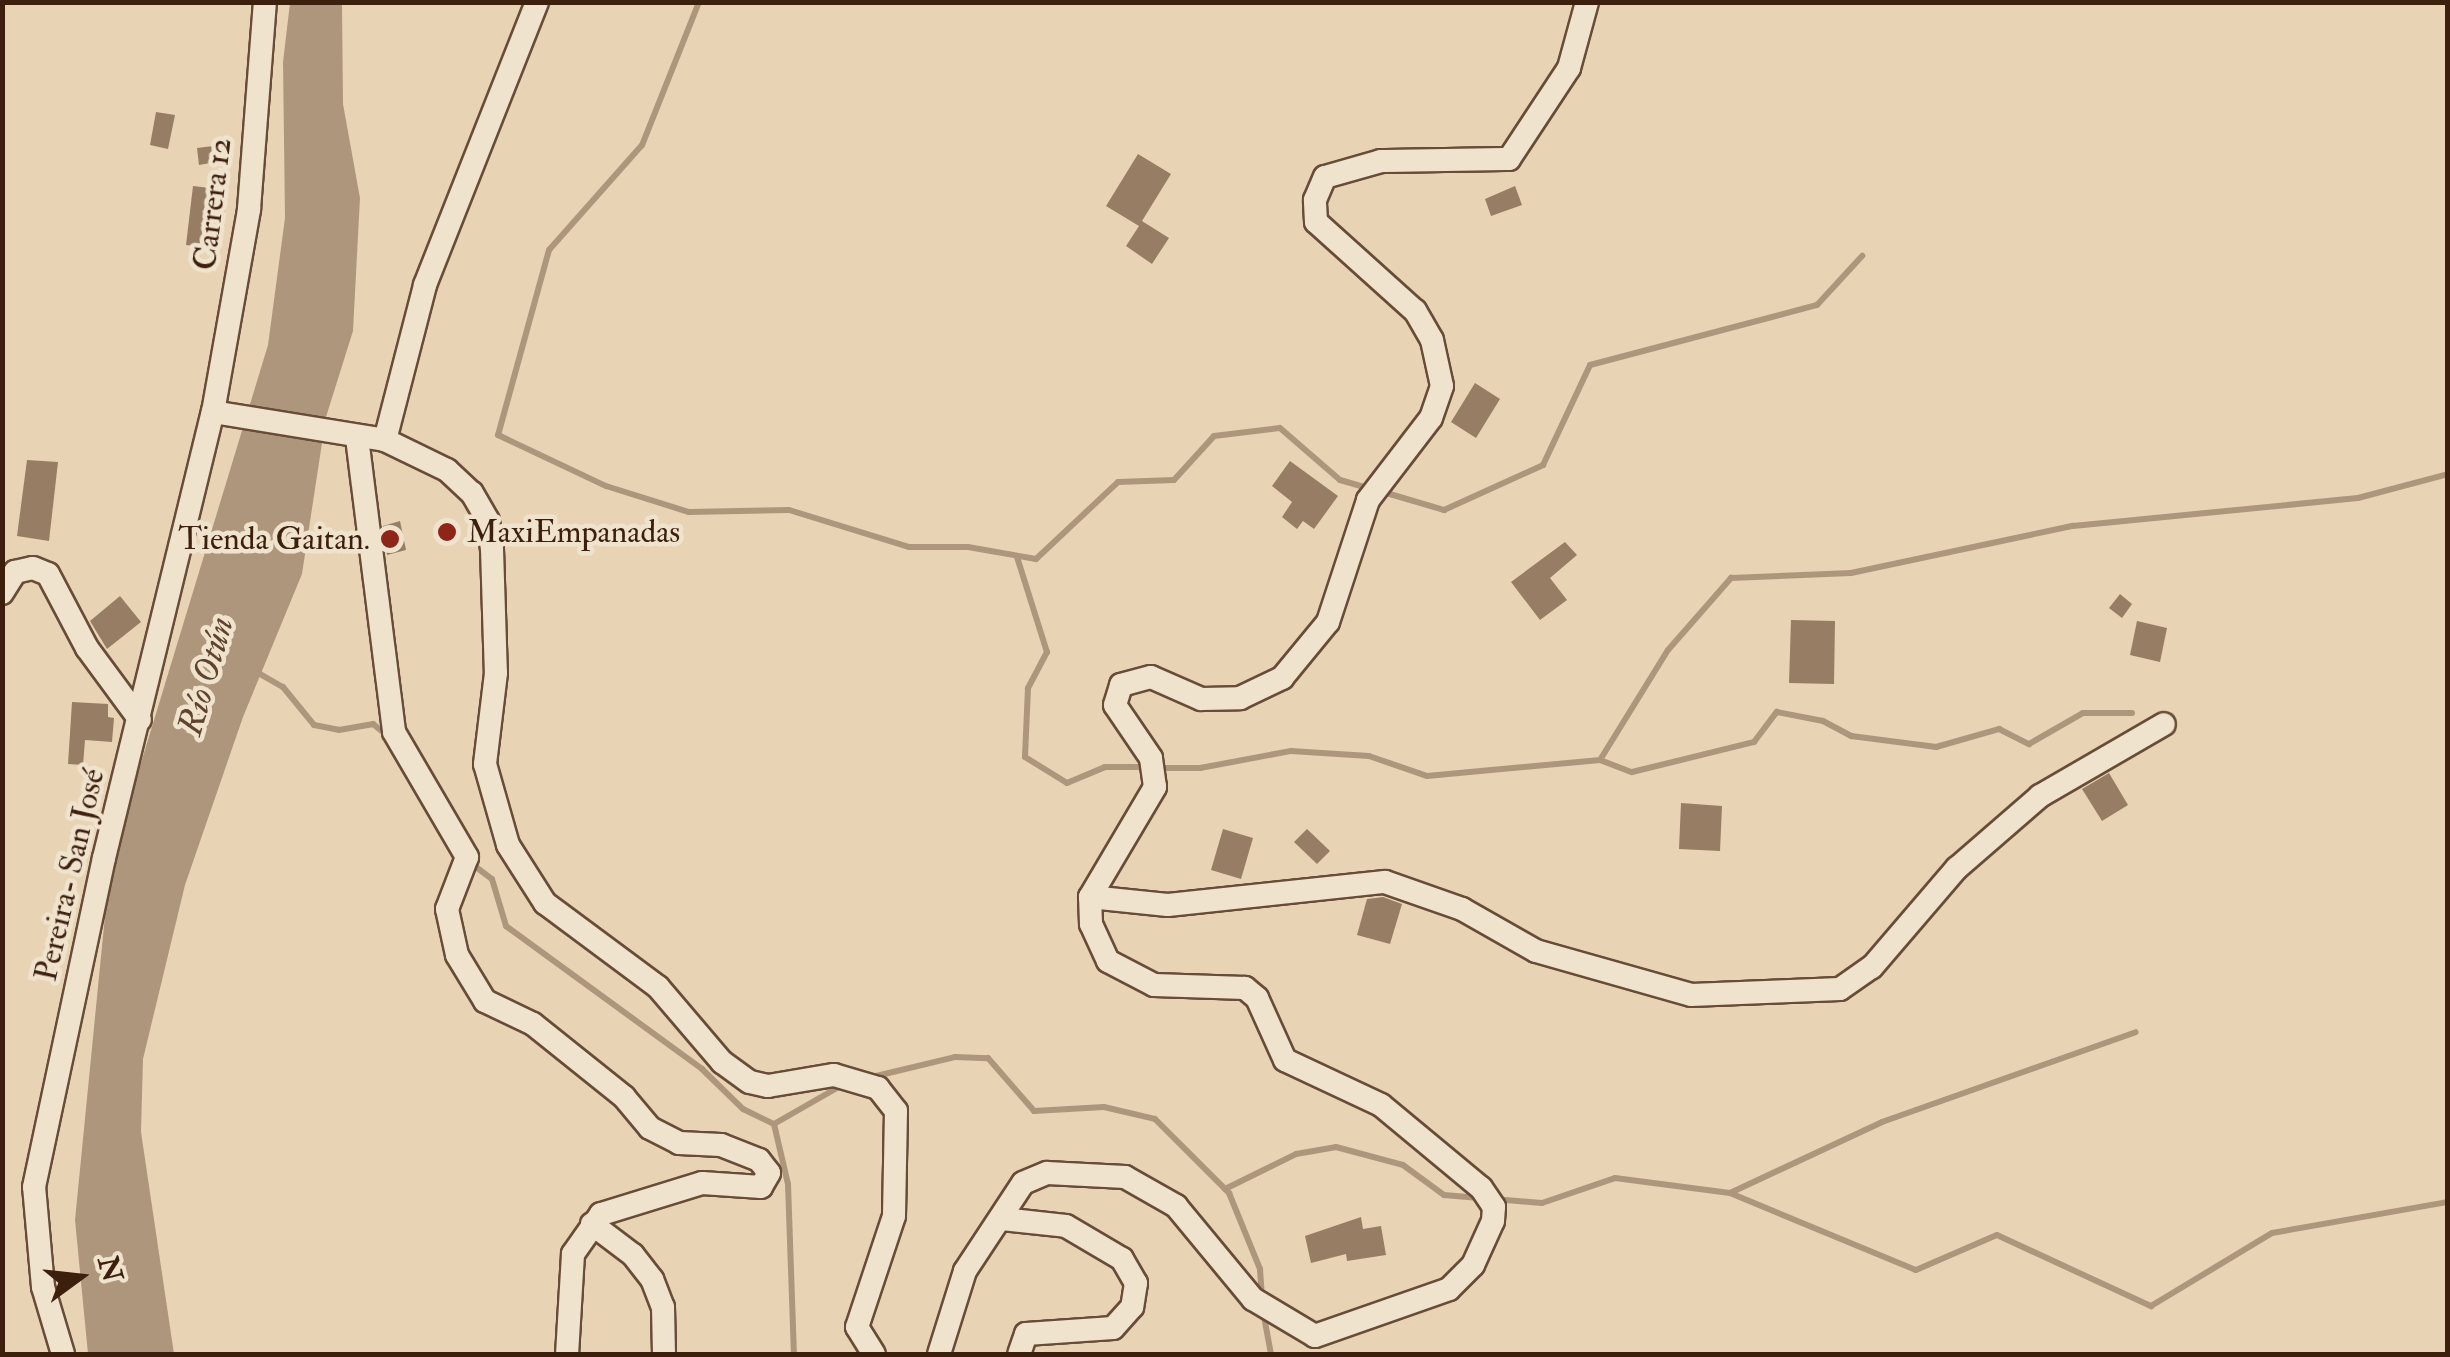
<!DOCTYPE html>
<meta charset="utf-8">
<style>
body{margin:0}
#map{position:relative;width:2450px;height:1357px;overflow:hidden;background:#e8d4b4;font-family:"IM FELL Double Pica",serif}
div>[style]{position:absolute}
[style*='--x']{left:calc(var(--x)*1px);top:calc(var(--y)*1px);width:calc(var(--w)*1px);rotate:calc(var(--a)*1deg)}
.water>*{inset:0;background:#ae967c}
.stream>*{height:6px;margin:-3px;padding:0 3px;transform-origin:3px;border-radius:3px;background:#ae967c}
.building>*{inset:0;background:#967d64}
.roads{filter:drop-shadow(2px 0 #684c38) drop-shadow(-2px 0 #684c38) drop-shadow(0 2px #684c38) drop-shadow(0 -2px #684c38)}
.minor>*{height:22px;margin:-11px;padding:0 11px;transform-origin:11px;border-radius:11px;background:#f0e3ce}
.dots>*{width:28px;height:28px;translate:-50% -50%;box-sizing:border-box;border:5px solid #f0e3ce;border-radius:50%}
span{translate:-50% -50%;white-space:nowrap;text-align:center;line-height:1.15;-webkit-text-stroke:9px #f0e3ce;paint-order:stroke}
.street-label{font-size:32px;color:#3d1f0e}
.poi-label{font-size:32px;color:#3d1f0e}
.left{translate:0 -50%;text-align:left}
.right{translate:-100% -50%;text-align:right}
.water-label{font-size:35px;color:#5f432f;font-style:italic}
.frame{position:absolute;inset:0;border:5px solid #3d1f0e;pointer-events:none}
.north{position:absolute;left:30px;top:1227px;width:100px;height:100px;-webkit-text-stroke:8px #f0e3ce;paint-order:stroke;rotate:75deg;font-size:28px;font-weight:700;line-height:40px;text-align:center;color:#3d1f0e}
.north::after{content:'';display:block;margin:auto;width:35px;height:45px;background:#3d1f0e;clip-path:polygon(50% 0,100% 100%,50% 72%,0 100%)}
</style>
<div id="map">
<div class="water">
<i style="clip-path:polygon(290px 3px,342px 3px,343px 104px,360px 198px,353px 331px,326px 417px,302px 574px,243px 717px,185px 885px,143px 1059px,141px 1132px,174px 1354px,88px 1354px,75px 1220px,110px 865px,268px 345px,285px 218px,283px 62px)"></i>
</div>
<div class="stream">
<i style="--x:699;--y:2;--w:154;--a:111.7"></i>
<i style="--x:642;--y:145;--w:140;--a:131.5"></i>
<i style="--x:549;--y:250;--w:192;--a:105.4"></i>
<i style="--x:498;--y:435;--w:119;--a:25.3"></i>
<i style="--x:606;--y:486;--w:87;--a:17.4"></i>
<i style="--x:689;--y:512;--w:100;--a:-1.1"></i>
<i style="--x:789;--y:510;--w:126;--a:17.1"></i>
<i style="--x:909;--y:547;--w:59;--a:0"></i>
<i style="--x:968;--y:547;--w:69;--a:10"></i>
<i style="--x:1036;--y:559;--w:112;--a:-43.2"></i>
<i style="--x:1118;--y:482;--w:56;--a:-2"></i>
<i style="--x:1174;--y:480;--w:59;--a:-47.7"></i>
<i style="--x:1214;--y:436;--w:66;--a:-6.9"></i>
<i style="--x:1280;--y:428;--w:79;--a:40.9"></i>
<i style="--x:1340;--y:480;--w:32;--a:16"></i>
<i style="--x:1383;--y:492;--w:64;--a:16.4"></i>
<i style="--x:1444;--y:510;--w:109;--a:-24.4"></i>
<i style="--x:1543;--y:465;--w:110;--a:-64.8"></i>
<i style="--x:1590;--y:365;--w:235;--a:-14.8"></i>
<i style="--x:1817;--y:305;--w:67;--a:-47.4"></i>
<i style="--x:1017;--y:557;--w:100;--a:72.5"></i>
<i style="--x:1047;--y:652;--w:41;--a:117.8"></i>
<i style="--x:1028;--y:688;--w:69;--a:92.5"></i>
<i style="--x:1025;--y:757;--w:49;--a:31.8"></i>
<i style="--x:1067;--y:783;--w:41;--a:-22.8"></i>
<i style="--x:1105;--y:767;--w:41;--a:0"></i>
<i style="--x:255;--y:671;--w:32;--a:30"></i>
<i style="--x:283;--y:687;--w:49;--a:50.8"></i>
<i style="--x:314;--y:725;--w:25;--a:11"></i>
<i style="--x:339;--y:730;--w:35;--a:-10"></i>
<i style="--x:373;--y:724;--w:21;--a:39"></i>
<i style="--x:1600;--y:760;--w:34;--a:21"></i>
<i style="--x:1632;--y:772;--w:126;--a:-13.8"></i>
<i style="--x:1754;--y:742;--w:38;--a:-53"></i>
<i style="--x:1777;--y:712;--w:47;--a:11.1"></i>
<i style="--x:1823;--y:721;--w:32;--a:28"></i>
<i style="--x:1851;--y:736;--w:86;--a:7.4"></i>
<i style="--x:1936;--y:747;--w:66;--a:-15.9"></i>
<i style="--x:1999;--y:729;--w:34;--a:27"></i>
<i style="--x:2029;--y:744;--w:62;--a:-29.9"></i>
<i style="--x:2083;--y:713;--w:49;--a:0"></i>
<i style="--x:1159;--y:768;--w:41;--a:0"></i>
<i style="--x:1200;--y:768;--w:93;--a:-10.6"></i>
<i style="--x:1291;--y:751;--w:78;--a:3.7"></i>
<i style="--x:1369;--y:756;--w:61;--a:19"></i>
<i style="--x:1427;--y:776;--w:174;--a:-5.3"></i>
<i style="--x:1600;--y:760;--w:129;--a:-58.3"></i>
<i style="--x:1668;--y:650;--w:96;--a:-48.8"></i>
<i style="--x:1731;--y:578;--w:120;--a:-2.4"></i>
<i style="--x:1851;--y:573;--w:227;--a:-12"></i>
<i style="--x:2073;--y:526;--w:286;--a:-5.6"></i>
<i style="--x:2358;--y:498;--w:93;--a:-14.9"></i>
<i style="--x:472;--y:864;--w:25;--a:37"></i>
<i style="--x:492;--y:879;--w:49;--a:73.4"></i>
<i style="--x:506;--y:926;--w:243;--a:36.1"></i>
<i style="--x:702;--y:1069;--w:57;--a:44.3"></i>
<i style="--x:743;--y:1109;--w:34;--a:26"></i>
<i style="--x:774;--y:1124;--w:78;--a:-29.8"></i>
<i style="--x:872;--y:1077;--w:85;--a:-13.5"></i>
<i style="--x:955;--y:1057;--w:33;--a:2"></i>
<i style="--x:988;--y:1058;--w:70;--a:49"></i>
<i style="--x:1034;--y:1111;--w:70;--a:-3.3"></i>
<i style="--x:1104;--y:1107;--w:52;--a:13.2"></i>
<i style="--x:1155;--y:1119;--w:105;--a:45"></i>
<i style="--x:1229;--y:1193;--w:82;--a:67.8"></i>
<i style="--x:1260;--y:1269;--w:30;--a:86"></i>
<i style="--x:774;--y:1124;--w:62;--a:76.9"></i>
<i style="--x:788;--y:1184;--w:170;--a:88"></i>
<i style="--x:1225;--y:1189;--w:79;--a:-26.2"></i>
<i style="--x:1296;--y:1154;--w:41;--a:-9.9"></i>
<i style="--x:1336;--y:1147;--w:69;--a:15"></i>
<i style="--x:1403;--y:1165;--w:51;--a:36.2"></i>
<i style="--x:1444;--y:1195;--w:38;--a:5"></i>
<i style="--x:1730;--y:1193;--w:201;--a:22.5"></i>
<i style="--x:1916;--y:1270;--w:88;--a:-23.4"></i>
<i style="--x:1997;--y:1235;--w:170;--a:24.8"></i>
<i style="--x:2151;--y:1306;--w:141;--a:-31.1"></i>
<i style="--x:2272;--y:1233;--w:179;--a:-10"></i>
<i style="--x:1494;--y:1199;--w:48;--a:4.8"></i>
<i style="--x:1542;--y:1203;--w:77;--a:-18.9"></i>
<i style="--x:1615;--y:1178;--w:116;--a:7.4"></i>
<i style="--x:1730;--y:1193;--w:168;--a:-25"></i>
<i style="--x:1882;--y:1122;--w:269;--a:-19.5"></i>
<i style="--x:1263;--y:1311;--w:44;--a:79.5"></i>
</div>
<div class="building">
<i style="clip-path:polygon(156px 112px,175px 115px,168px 149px,150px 145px)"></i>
<i style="clip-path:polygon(213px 146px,216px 162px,199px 165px,197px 148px)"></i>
<i style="clip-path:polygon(1138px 154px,1171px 174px,1142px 221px,1169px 238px,1152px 264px,1126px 246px,1139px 226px,1106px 206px)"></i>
<i style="clip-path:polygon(193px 186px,227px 190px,220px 249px,186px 245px)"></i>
<i style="clip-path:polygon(1515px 186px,1522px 205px,1491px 216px,1485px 199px)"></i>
<i style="clip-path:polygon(1475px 383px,1500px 399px,1476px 438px,1451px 422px)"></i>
<i style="clip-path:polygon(27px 460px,58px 462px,49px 541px,17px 536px)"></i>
<i style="clip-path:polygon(1290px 461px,1338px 496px,1314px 529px,1303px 521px,1297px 529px,1282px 517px,1292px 502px,1272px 486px)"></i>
<i style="clip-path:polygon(400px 521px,406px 550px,387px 555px,383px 526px)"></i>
<i style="clip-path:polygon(455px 522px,458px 537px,440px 541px,434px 528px)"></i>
<i style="clip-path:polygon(1565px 542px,1577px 555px,1550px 578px,1567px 600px,1540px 620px,1511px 582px)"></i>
<i style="clip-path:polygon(2120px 594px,2132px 604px,2122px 618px,2109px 608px)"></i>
<i style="clip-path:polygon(120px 596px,141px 622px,107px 649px,90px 621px)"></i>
<i style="clip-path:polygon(1791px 620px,1835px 621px,1834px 684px,1789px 683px)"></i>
<i style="clip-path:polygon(2137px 621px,2167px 628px,2160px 662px,2130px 655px)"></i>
<i style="clip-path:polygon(72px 702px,108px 704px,108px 717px,114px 718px,112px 742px,85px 740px,83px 765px,68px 764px)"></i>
<i style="clip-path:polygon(2109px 773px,2128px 805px,2102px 821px,2082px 789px)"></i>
<i style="clip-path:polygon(1681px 803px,1722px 806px,1720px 851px,1679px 849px)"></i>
<i style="clip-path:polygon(1223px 829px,1253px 838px,1241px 879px,1211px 870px)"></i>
<i style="clip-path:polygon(1307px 829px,1330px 851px,1317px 864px,1294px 842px)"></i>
<i style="clip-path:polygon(1383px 897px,1402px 904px,1390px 944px,1357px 935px,1367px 899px)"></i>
<i style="clip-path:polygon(1361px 1217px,1363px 1229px,1381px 1226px,1386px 1255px,1347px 1261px,1346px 1254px,1311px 1263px,1305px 1236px)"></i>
</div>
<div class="roads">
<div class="minor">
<i style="--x:213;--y:412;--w:174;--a:9.2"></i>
<i style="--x:385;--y:440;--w:69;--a:25.8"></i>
<i style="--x:447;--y:470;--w:34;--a:43"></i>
<i style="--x:472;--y:493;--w:32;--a:60"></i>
<i style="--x:488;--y:521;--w:28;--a:82"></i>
<i style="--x:492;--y:549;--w:124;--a:88.2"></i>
<i style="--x:496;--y:673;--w:92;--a:96.9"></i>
<i style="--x:485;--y:764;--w:84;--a:74.1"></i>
<i style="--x:508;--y:845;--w:69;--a:57.5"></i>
<i style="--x:545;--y:903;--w:141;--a:36.6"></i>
<i style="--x:658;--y:987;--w:99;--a:49.5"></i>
<i style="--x:722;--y:1062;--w:34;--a:36"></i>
<i style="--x:750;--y:1082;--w:18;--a:13"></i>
<i style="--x:768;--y:1086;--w:67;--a:-9.5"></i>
<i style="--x:834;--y:1075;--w:46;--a:16.5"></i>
<i style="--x:878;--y:1088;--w:29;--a:52"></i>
<i style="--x:896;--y:1111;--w:105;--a:91.1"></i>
<i style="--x:894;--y:1216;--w:117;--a:108.4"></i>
<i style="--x:857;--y:1327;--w:32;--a:58"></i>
<i style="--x:357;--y:438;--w:296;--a:82.8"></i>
<i style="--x:394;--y:732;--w:145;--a:59.7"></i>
<i style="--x:467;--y:857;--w:56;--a:111"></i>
<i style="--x:447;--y:909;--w:47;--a:77.7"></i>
<i style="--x:457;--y:955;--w:54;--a:58.7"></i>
<i style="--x:485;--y:1001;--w:53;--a:25.6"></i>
<i style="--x:533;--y:1024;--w:117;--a:38.7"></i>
<i style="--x:624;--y:1097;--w:40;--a:50"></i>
<i style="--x:650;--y:1128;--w:33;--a:27"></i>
<i style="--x:679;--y:1143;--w:42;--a:2.7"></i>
<i style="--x:721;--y:1145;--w:41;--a:21.5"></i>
<i style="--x:759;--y:1160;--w:16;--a:52"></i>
<i style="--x:769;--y:1173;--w:16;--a:120"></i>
<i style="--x:761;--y:1187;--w:59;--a:-176.1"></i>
<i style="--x:702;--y:1183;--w:106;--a:162.9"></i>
<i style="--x:601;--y:1214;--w:49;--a:125"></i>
<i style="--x:573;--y:1254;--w:100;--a:93.4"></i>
<i style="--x:385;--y:440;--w:160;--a:-75.5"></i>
<i style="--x:425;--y:285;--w:304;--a:-68.4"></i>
<i style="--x:2;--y:593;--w:25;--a:-58"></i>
<i style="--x:15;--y:572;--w:18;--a:-13"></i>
<i style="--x:33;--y:568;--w:16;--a:22"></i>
<i style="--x:48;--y:574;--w:84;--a:62.2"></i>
<i style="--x:87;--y:648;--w:89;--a:53.6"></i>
<i style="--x:1090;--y:897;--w:78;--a:5.9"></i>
<i style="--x:1168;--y:905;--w:218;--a:-6.1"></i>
<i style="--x:1385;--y:882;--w:82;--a:19.3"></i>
<i style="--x:1462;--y:909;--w:85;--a:29.6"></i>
<i style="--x:1536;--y:951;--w:161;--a:15.8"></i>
<i style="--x:1691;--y:995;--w:149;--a:-2.3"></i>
<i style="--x:1840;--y:989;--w:39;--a:-35"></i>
<i style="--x:1872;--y:967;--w:130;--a:-49.4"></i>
<i style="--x:1957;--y:868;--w:110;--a:-40.9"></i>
<i style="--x:2040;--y:796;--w:143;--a:-30.1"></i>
<i style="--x:1002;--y:1219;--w:64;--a:6.2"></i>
<i style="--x:1066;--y:1226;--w:65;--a:30.5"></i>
<i style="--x:1122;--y:1259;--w:28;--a:60"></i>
<i style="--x:1136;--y:1283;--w:24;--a:99"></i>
<i style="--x:1132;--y:1307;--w:28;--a:132"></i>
<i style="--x:1113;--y:1328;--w:87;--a:176.1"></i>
<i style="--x:1026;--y:1334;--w:21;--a:109"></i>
<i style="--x:592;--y:1224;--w:51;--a:37.1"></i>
<i style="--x:633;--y:1255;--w:31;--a:52"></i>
<i style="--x:652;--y:1279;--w:30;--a:69"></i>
<i style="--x:663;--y:1307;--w:47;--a:88.8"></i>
<i style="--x:63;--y:1354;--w:70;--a:-106.6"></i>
<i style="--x:43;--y:1287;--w:100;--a:-95.1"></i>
<i style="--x:34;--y:1187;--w:336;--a:-78"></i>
<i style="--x:104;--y:858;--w:459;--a:-76.3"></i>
<i style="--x:213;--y:412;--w:206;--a:-79.9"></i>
<i style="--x:249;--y:209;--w:208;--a:-85.6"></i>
<i style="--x:939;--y:1354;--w:87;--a:-72.6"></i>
<i style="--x:965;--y:1271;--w:105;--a:-56.6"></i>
<i style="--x:1023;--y:1183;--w:26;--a:-23"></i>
<i style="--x:1047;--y:1173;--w:78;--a:2.9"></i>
<i style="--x:1125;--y:1177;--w:59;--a:29.6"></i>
<i style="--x:1176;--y:1206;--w:121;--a:50.4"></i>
<i style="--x:1253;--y:1299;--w:72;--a:30.8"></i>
<i style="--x:1315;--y:1336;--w:142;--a:-19.3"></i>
<i style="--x:1449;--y:1289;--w:34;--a:-45"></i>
<i style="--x:1473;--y:1265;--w:48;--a:-65.6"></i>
<i style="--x:1493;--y:1221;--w:14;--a:-86"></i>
<i style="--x:1494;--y:1207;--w:23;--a:-124"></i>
<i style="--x:1481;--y:1188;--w:130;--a:-140.3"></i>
<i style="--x:1381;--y:1105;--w:106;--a:-154.9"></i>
<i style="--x:1285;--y:1060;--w:68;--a:-114.3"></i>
<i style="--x:1257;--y:998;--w:16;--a:-140"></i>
<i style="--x:1245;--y:988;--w:91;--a:-178.1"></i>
<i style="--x:1154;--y:985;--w:52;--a:-152.4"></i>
<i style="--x:1108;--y:961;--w:41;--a:-114.7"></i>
<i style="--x:1091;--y:924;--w:27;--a:-92"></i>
<i style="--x:1090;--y:897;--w:128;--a:-59.4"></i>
<i style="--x:1155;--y:787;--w:29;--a:-98"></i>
<i style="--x:1151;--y:758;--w:64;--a:-124.2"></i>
<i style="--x:1115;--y:705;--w:21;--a:-73"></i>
<i style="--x:1121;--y:685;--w:31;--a:-15"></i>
<i style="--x:1151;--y:677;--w:55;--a:23.7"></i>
<i style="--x:1201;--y:699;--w:39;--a:-1"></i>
<i style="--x:1240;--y:698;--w:47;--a:-25.5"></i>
<i style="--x:1282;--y:678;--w:72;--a:-50.6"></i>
<i style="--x:1328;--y:622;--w:128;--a:-71.8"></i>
<i style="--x:1368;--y:500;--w:103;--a:-52.5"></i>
<i style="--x:1431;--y:418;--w:34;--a:-71"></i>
<i style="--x:1442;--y:386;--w:47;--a:-102.3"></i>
<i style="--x:1432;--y:340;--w:34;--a:-120"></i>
<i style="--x:1415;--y:311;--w:133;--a:-138"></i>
<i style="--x:1316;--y:222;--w:22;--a:-93"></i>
<i style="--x:1315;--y:200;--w:25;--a:-67"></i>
<i style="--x:1325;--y:177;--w:58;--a:-15.9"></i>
<i style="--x:1381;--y:161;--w:128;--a:-0.9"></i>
<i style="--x:1509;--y:159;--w:109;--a:-56.6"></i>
<i style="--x:1569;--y:68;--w:68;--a:-74.7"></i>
</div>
</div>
<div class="dots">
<i style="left:447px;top:532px;background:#8f2418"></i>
<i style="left:390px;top:539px;background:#8f2418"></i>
</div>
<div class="street-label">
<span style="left:213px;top:204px;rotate:-83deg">Carrera 12</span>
<span style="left:70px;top:875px;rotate:-77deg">Pereira- San José</span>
</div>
<div class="poi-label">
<span class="left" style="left:467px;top:532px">MaxiEmpanadas</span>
<span class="right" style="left:370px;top:539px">Tienda Gaitan.</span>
</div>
<div class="water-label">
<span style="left:206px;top:676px;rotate:-74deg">Río Otún</span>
</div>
<div class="frame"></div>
<div class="north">N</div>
</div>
